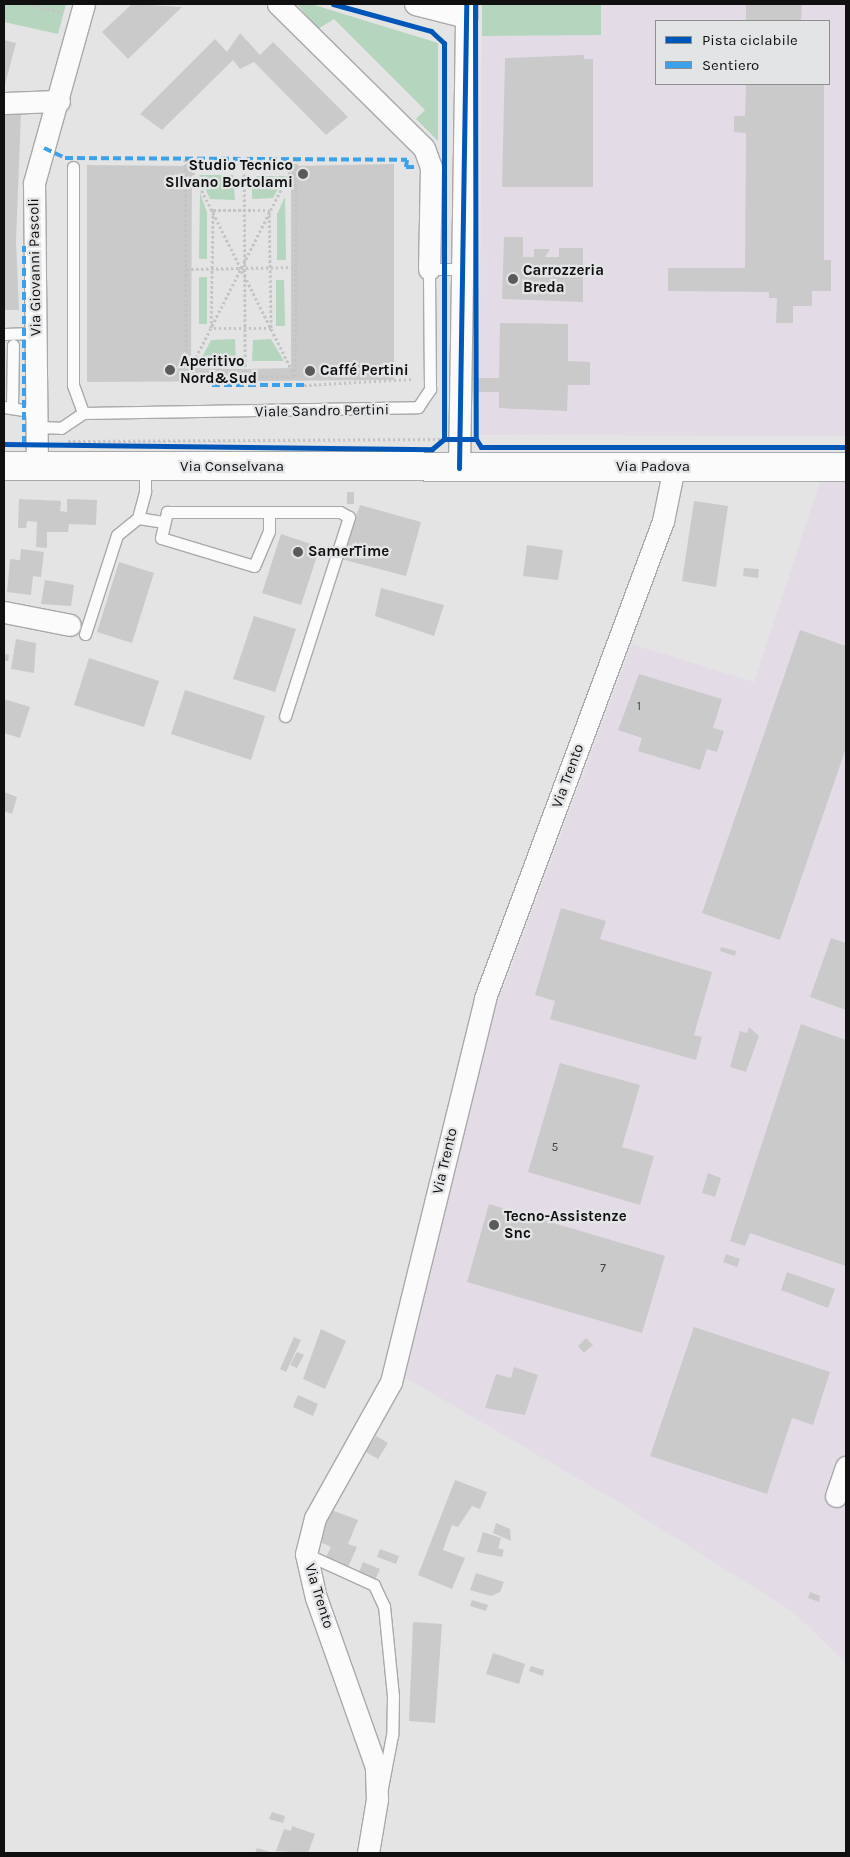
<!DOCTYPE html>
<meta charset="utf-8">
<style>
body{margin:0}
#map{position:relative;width:850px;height:1857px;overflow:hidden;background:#e4e4e5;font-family:Karla,sans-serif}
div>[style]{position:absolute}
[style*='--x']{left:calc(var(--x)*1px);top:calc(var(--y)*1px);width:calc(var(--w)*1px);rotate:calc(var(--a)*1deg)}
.industrial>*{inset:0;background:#e3dce7}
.green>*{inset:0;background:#b5d5be}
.building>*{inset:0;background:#cacaca}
.path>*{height:3px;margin-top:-1.5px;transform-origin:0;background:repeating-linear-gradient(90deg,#c4c4c5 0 2.5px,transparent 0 5px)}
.roads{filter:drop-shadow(1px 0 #a9a9aa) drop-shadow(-1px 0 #a9a9aa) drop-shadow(0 1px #a9a9aa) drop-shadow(0 -1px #a9a9aa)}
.lane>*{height:11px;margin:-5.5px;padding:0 5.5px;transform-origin:5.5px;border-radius:5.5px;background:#fbfbfb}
.street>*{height:21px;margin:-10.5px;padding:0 10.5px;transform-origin:10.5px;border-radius:10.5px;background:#fbfbfb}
.secondary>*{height:28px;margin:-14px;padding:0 14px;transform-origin:14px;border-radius:14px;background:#fbfbfb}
.quiet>*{height:4px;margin-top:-2px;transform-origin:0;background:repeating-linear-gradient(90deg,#3da1ea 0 8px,transparent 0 12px)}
.cycleway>*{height:5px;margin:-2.5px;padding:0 2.5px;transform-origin:2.5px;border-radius:2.5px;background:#0057b8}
.dots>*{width:14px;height:14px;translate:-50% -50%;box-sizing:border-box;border:2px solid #e3e4e6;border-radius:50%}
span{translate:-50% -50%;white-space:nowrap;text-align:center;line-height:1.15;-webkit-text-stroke:4.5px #e3e4e6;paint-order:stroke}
.number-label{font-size:12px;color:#424242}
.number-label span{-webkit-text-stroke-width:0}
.poi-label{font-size:15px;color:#101011;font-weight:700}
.right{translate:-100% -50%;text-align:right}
.left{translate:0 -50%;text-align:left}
.street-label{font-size:15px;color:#101011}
.frame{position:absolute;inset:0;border:5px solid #101011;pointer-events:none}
.legend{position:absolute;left:655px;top:20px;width:175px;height:65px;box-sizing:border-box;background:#e3e4e6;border:1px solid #8f8f91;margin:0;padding:6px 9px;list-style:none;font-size:15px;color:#101011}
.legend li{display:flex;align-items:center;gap:10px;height:25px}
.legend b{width:25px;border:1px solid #8f8f91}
</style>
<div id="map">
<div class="industrial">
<i style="clip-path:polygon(evenodd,601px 4px,846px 4px,846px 436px,479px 435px,482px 36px,601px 35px,601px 4px,656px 21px,829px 21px,829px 84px,656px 84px,656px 21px)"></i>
<i style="clip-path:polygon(846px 481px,846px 1663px,793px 1612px,615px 1500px,404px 1377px,494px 1013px,632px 644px,754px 682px,820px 482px)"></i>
</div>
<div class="green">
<i style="clip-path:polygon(4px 4px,66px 4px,58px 34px,4px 22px)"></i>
<i style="clip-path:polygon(297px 4px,311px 4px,438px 43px,438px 141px,416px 119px,425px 110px,334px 19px,318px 29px)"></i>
<i style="clip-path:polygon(482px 4px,601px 4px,601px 35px,482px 36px)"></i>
<i style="clip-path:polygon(199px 175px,233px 175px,235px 200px,210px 199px)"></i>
<i style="clip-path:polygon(257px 176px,285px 176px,273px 198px,252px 199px,252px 182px)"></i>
<i style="clip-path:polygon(200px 193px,207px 212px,207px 259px,199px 259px)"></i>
<i style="clip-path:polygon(285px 197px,286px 260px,277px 260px,277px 214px)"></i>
<i style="clip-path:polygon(199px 277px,207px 277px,207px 324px,199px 324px)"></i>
<i style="clip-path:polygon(276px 280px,284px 280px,285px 326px,276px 326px)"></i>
<i style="clip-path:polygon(235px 339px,236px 363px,199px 363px,211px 340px)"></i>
<i style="clip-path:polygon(271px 339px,284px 361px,252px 361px,253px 340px)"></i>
</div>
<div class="building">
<i style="clip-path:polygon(132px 4px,182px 7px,128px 59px,102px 32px)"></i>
<i style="clip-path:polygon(746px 4px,802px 4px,801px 21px,746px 21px)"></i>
<i style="clip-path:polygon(240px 33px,260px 55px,273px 42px,348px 117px,326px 135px,254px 62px,240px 69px,233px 60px,162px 130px,140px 114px,215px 39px,227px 52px)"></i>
<i style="clip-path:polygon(4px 40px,16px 43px,4px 88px)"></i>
<i style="clip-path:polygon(584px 55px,584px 59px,593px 59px,593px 187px,502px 187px,505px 58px)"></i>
<i style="clip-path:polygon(746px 84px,824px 84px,824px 260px,831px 260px,831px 291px,812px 291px,812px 306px,793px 306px,793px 323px,776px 323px,777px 298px,769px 298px,769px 292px,668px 291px,668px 268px,745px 268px,746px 133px,734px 132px,734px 116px,745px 116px)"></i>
<i style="clip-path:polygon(4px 113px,21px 113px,16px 241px,19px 310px,4px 310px)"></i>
<i style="clip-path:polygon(394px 164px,394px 380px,87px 382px,87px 165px,192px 166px,191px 368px,245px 369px,291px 368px,291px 166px)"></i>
<i style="clip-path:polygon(504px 237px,523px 237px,523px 257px,534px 257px,534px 249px,550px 249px,545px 257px,559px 257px,559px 248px,583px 248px,583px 302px,502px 299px)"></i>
<i style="clip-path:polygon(500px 323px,568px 324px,568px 361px,590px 362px,590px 385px,568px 385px,567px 411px,499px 408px,499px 392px,477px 392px,477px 378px,499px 378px)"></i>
<i style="clip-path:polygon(347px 492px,354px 492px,354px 504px,347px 504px)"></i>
<i style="clip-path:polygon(19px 499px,61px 501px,60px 511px,67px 512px,67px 499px,97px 500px,96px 525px,69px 524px,68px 532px,47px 532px,47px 548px,36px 547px,37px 522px,27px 521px,26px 528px,18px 528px)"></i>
<i style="clip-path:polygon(694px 501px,728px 506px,716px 587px,682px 581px)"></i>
<i style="clip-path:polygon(360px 505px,421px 522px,406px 576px,341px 559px)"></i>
<i style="clip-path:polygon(281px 534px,320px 547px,301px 605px,262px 593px)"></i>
<i style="clip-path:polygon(527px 545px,563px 550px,558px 580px,523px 576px)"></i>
<i style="clip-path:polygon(21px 549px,44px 552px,41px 577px,33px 576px,31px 595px,7px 592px,10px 559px,20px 560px)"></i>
<i style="clip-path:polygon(119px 562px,154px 573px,132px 643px,97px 632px)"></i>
<i style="clip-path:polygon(744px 568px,759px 569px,758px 578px,743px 576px)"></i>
<i style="clip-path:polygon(45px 580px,74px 585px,71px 606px,41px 604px)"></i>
<i style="clip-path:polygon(381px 588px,444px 605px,434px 636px,375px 616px)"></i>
<i style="clip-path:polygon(254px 616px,296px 629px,275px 692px,233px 679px)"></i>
<i style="clip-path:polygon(800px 630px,846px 646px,846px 748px,780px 940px,702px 913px)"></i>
<i style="clip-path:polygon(16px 639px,36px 643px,34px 673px,11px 669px)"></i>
<i style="clip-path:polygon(4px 654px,9px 655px,8px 661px,4px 661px)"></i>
<i style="clip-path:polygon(89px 658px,159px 681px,144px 727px,74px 705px)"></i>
<i style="clip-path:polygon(639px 674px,722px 699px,713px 728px,724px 731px,717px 752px,707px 749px,700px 770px,638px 751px,642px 738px,618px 730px)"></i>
<i style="clip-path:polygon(185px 690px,265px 716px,251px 760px,171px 734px)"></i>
<i style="clip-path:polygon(4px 699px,30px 707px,20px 738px,4px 733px)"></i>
<i style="clip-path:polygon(4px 792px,17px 797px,12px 814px,4px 811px)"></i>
<i style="clip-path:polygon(561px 908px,606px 921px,600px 939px,712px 972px,694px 1035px,702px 1037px,696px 1060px,550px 1019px,555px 1001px,535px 995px)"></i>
<i style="clip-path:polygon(831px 938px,846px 943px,846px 1010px,810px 997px)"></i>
<i style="clip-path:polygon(721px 947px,736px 951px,735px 956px,720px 951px)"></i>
<i style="clip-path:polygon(801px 1024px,846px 1040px,846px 1266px,750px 1233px,745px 1246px,730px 1241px)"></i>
<i style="clip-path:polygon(749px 1027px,759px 1036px,746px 1072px,730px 1067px,740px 1031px,747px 1033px)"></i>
<i style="clip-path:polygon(560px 1063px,640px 1085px,622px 1147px,654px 1156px,640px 1205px,528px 1172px)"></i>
<i style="clip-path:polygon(708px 1173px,721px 1178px,715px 1197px,702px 1193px)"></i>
<i style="clip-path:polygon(489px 1204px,665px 1256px,642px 1333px,467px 1282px)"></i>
<i style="clip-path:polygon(726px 1254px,740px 1259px,737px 1267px,723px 1262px)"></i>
<i style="clip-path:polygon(787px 1272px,835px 1289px,828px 1308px,781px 1290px)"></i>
<i style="clip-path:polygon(694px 1327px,830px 1372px,813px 1425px,792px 1418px,767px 1494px,650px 1456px)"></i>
<i style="clip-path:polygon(321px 1329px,346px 1341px,325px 1389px,303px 1379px)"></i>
<i style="clip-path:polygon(294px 1337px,301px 1340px,286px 1372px,280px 1369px)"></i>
<i style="clip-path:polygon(586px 1338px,593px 1345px,584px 1353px,578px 1346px)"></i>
<i style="clip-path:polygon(297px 1352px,304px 1355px,297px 1368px,290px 1365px)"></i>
<i style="clip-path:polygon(514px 1367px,538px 1375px,525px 1415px,485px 1408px,496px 1374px,511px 1378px)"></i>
<i style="clip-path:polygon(298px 1395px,318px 1404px,313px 1416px,293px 1407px)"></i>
<i style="clip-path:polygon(376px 1436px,388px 1443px,378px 1459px,366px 1452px)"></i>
<i style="clip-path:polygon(455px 1480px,487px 1492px,480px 1509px,472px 1506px,458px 1527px,452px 1525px,446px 1541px,443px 1550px,465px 1558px,452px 1589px,418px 1575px)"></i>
<i style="clip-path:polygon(329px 1509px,358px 1520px,348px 1544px,357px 1547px,348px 1567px,326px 1557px,331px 1547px,320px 1542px)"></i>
<i style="clip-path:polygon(496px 1523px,510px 1529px,511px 1541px,493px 1533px)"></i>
<i style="clip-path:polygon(483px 1532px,501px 1538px,498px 1548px,504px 1550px,502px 1557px,477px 1552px)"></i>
<i style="clip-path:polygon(380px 1549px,399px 1556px,396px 1564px,377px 1557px)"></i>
<i style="clip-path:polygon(363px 1562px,380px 1569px,375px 1580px,359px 1572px)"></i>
<i style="clip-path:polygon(476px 1573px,504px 1582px,500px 1592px,491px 1596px,470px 1590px)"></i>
<i style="clip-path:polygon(810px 1592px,820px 1596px,819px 1602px,808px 1598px)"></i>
<i style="clip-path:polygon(472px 1600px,488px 1605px,486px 1611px,470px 1606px)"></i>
<i style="clip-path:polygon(413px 1622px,442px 1624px,435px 1723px,409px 1721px)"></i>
<i style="clip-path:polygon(493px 1653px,525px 1664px,519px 1684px,486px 1674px)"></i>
<i style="clip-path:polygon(531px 1666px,544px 1670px,543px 1676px,529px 1671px)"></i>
<i style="clip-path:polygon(272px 1812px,285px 1816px,283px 1823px,269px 1819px)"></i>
<i style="clip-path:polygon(292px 1826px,315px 1834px,308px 1853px,276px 1851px,284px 1829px,291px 1831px)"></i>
<i style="clip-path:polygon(257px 1848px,267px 1851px,272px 1853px,255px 1853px)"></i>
</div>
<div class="path">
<i style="--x:28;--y:4;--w:36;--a:14"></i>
<i style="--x:185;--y:159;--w:218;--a:89.7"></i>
<i style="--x:186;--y:377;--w:109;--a:-0.5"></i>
<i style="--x:295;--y:376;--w:216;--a:-89.7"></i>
<i style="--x:186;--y:159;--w:241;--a:63.4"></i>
<i style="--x:244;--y:159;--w:218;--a:89.7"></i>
<i style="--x:213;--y:210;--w:56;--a:0"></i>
<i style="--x:269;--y:210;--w:118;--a:89"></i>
<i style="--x:271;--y:328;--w:60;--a:180"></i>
<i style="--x:211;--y:328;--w:118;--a:-89"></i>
<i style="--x:186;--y:269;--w:109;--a:-1.1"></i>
<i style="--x:187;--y:375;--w:241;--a:-63.1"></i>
<i style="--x:304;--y:385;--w:108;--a:-3.2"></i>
<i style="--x:68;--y:441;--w:374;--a:-0.3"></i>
</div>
<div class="roads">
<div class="lane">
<i style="--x:73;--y:167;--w:218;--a:90"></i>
<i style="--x:73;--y:385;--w:30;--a:70"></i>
<i style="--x:83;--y:413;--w:335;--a:-1"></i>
<i style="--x:418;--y:407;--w:22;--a:-56"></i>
<i style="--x:430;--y:389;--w:120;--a:-90.5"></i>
<i style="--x:429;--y:269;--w:33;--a:0"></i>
<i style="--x:4;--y:334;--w:29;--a:-2"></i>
<i style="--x:4;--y:407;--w:33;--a:9"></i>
<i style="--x:12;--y:408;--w:63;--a:-89.1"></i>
<i style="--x:37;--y:427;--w:24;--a:2"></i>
<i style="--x:61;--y:428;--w:27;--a:-34"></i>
<i style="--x:269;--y:513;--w:18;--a:90"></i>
<i style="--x:269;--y:531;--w:38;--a:113"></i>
<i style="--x:254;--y:566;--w:97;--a:-163.2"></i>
<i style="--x:161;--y:538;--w:27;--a:-77"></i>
<i style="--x:167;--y:512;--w:173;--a:0"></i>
<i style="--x:340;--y:512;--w:10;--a:29"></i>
<i style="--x:349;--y:517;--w:209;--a:107.8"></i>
<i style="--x:138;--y:518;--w:25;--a:9"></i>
<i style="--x:85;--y:634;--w:104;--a:-72.1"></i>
<i style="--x:117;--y:535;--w:27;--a:-39"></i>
<i style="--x:138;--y:518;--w:28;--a:-75"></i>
<i style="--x:145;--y:491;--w:25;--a:-90"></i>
<i style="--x:306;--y:1554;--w:75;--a:24.5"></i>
<i style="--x:374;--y:1585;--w:23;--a:65"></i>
<i style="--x:384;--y:1606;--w:90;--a:84.3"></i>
<i style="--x:393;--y:1696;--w:39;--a:91"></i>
<i style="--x:392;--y:1735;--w:54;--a:100.7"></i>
</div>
<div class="street">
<i style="--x:278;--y:4;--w:205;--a:44.6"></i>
<i style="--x:424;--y:148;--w:20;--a:70"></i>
<i style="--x:431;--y:167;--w:102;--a:91.1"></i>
<i style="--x:415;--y:4;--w:53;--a:14.3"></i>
<i style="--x:4;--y:103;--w:55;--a:-2.1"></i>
<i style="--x:37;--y:466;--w:283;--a:-90.6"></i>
<i style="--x:34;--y:183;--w:186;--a:-74.4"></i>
<i style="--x:459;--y:468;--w:464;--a:-89.1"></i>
<i style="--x:4;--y:612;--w:67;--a:11.1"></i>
<i style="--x:836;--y:1496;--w:31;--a:-71"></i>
<i style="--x:368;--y:1853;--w:55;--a:-80.5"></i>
<i style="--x:377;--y:1799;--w:32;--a:-92"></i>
<i style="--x:376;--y:1767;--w:179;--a:-109.5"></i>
<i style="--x:316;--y:1598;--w:45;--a:-102.8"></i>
<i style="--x:306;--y:1554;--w:37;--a:-76"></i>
<i style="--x:315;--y:1518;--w:156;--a:-60.8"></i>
<i style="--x:391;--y:1382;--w:395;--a:-76.2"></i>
<i style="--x:485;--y:998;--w:509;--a:-69.54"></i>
<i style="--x:663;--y:521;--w:55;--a:-78.5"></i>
</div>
<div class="secondary">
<i style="--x:4;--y:466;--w:842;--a:0.07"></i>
</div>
</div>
<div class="quiet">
<i style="--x:44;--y:148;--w:23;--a:25"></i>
<i style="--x:65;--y:158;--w:342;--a:0.3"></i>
<i style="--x:407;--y:160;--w:7;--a:98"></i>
<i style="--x:406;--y:167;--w:8;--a:0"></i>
<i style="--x:212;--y:377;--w:8;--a:90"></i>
<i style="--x:212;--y:385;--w:92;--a:0"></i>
<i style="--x:24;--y:444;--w:198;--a:-90"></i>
</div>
<div class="cycleway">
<i style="--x:333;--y:4;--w:102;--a:15.4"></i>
<i style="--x:431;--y:31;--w:18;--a:43"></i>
<i style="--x:444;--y:43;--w:396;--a:90"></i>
<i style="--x:475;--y:4;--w:435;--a:89.9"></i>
<i style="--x:476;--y:439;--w:9;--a:58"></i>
<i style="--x:481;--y:447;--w:365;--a:0"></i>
<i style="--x:4;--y:444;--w:428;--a:0.7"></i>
<i style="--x:432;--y:449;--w:16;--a:-40"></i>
<i style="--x:444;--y:439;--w:32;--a:0"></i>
<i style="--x:459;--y:468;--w:464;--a:-89.1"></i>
</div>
<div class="dots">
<i style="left:303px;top:174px;background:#5a5a5b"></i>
<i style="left:513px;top:279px;background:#5a5a5b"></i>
<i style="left:170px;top:370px;background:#5a5a5b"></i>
<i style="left:310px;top:371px;background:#5a5a5b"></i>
<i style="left:298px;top:552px;background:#5a5a5b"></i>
<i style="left:494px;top:1225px;background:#5a5a5b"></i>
</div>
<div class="number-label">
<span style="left:639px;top:707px">1</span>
<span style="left:555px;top:1148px">5</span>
<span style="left:603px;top:1269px">7</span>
</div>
<div class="poi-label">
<span class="right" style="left:293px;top:174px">Studio Tecnico<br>SIlvano Bortolami</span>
<span class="left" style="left:523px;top:279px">Carrozzeria<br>Breda</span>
<span class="left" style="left:180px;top:370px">Aperitivo<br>Nord&amp;Sud</span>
<span class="left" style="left:320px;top:371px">Caffé Pertini</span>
<span class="left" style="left:308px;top:552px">SamerTime</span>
<span class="left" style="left:504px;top:1225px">Tecno-Assistenze<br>Snc</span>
</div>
<div class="street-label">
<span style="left:35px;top:267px;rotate:-91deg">Via Giovanni Pascoli</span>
<span style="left:322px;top:411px;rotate:-1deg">Viale Sandro Pertini</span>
<span style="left:232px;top:467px">Via Conselvana</span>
<span style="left:653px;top:467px">Via Padova</span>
<span style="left:568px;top:776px;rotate:-70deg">Via Trento</span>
<span style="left:445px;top:1161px;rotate:-77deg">Via Trento</span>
<span style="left:319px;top:1596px;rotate:73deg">Via Trento</span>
</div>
<div class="frame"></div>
<ul class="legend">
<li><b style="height:6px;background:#0057b8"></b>Pista ciclabile</li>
<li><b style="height:6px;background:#3da1ea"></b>Sentiero</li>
</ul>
</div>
